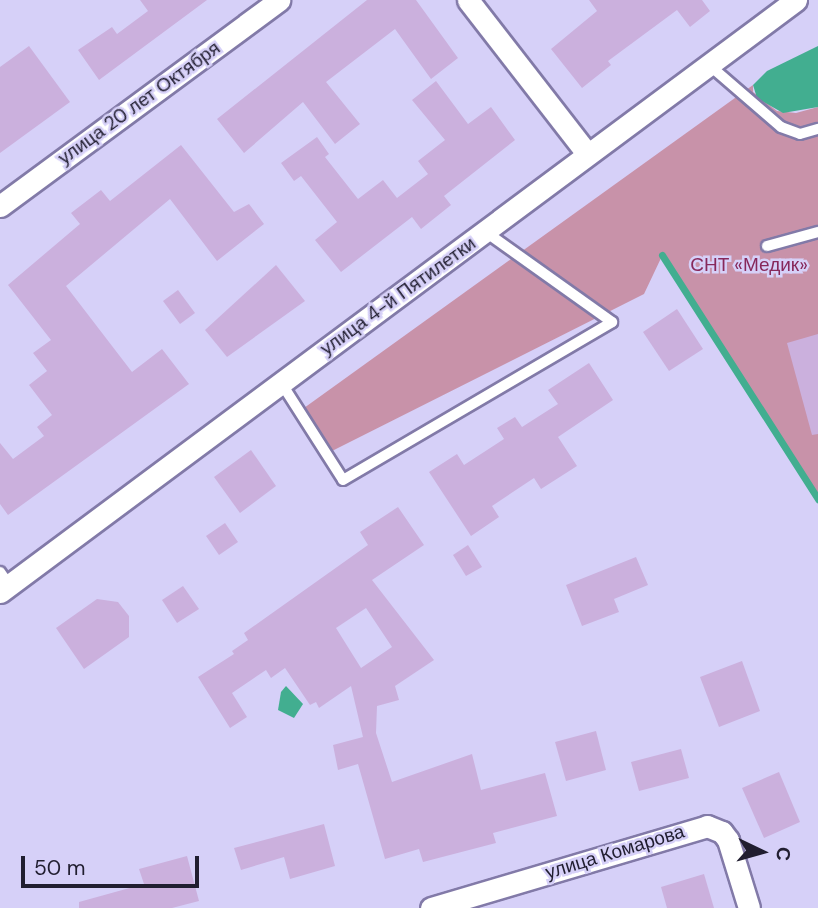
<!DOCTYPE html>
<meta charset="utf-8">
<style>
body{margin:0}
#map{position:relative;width:818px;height:908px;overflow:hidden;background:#d6d0f8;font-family:"DM Sans",sans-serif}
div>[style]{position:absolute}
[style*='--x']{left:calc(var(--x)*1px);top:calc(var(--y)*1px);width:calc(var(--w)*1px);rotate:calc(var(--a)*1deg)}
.green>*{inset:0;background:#c892a9}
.water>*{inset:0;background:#42ae90}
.stream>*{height:7px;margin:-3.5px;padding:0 3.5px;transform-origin:3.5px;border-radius:3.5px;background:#42ae90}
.building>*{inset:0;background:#cbb0dd}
.roads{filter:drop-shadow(2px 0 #827aa8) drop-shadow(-2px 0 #827aa8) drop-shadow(0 2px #827aa8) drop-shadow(0 -2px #827aa8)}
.service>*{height:10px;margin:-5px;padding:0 5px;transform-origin:5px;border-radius:5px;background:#fff}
.minor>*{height:21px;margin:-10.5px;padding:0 10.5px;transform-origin:10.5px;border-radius:10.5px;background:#fff}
span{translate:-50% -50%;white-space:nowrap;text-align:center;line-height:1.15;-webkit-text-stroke:5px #d6d0f8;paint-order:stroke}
.street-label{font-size:19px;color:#211e30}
.park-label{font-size:19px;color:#87285b}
.north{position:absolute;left:727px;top:817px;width:70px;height:70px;-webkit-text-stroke:5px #d6d0f8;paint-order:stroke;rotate:95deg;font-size:19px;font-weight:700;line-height:28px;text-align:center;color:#211e30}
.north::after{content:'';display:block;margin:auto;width:24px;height:32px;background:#211e30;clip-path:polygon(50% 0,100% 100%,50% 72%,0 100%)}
.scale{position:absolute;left:21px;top:856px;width:178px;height:32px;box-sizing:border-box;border:4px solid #211e30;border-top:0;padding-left:9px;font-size:21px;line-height:24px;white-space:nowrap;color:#211e30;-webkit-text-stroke:5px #d6d0f8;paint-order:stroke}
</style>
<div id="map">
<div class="green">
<i style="clip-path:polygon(753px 85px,753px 92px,777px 111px,796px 113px,818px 107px,818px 499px,662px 256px,644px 294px,332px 451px,304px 408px)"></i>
</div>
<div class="water">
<i style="clip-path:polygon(818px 46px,818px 107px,783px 113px,757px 98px,753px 85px,767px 71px)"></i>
<i style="clip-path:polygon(286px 686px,303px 704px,294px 718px,278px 710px,281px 692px)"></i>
</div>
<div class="stream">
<i style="--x:662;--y:255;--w:290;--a:57.4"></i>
</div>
<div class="building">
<i style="clip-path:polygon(140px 0,207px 0,99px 80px,78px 50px,112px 27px,117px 34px,148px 11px)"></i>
<i style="clip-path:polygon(367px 0,416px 0,458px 58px,431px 79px,395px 29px,326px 82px,360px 124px,335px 144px,303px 102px,244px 153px,217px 119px)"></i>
<i style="clip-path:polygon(589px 0,702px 0,710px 11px,690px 27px,677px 10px,608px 61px,611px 65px,582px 88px,551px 49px,597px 11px)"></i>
<i style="clip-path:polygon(29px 46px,70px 102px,0 153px,0 67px)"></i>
<i style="clip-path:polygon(436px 81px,468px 124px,491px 107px,515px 140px,444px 196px,451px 205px,421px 229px,412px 217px,341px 272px,315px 240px,337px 222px,301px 176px,294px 181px,281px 163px,317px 137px,329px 154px,325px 157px,358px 199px,383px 180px,397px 198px,428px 174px,418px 161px,445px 140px,412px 100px)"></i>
<i style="clip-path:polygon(181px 145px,234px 212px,249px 204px,264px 224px,217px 261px,170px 199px,66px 286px,132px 372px,162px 349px,189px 384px,8px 515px,0 504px,0 443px,13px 459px,44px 436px,37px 427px,52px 415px,29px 385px,47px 371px,33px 353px,51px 340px,8px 285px,80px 224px,71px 213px,101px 190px,110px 201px)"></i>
<i style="clip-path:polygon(276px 265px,305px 301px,227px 357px,205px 330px)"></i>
<i style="clip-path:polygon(178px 290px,195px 313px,180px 324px,163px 301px)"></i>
<i style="clip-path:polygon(677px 309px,703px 349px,669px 371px,643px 332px)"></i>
<i style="clip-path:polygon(818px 334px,818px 434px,812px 435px,787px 343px)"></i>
<i style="clip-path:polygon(589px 363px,613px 400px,558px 437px,577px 466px,541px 489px,534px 478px,492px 506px,499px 517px,471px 536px,429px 472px,457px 454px,464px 465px,504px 439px,497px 428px,515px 417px,522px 427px,558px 404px,548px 390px)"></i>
<i style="clip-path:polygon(251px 450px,276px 486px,240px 513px,214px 477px)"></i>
<i style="clip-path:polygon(evenodd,398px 507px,424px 545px,372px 580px,434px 660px,395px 686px,399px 700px,377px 706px,376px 733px,392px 782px,472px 754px,481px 790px,545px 773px,557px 816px,493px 833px,496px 843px,423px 862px,419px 849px,385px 859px,358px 764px,338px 770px,333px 745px,363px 737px,351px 686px,319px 708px,316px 702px,310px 705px,285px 668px,271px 678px,266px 670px,232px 693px,247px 717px,230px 728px,198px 677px,234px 654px,232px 651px,248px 640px,244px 633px,368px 545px,360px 532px,398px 507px,366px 608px,392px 647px,361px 668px,336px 628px,366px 608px)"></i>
<i style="clip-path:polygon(225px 523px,238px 542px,219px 555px,206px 536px)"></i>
<i style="clip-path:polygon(468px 545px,482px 567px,466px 576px,453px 555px)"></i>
<i style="clip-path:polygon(636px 557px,648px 585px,614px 599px,619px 612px,582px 626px,566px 585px)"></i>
<i style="clip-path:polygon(183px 586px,199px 609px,177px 623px,162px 600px)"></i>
<i style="clip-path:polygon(97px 599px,118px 602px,129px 616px,129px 637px,84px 669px,56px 628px)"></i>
<i style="clip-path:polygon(742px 661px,760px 711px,719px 727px,700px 677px)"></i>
<i style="clip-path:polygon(596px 731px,606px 770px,566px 781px,555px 742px)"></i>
<i style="clip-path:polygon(681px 749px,689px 778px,639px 791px,631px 762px)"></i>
<i style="clip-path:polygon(779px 772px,800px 822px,764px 838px,742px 788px)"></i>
<i style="clip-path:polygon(324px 824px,335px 866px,290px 879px,284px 857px,241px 870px,234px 848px)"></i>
<i style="clip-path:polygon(187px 856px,199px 901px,172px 908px,79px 908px,79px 902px,144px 884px,139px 869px)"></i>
<i style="clip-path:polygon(704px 874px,714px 908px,667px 908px,661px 887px)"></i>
</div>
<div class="roads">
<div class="service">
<i style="--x:708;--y:64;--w:96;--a:40.8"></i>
<i style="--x:781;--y:127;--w:20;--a:20"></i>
<i style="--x:800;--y:134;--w:19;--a:-16"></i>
<i style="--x:767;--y:246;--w:53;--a:-15.4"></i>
<i style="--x:280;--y:381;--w:117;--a:57.5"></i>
<i style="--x:343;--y:480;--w:312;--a:-30.4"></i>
<i style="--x:612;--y:322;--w:155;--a:-144.5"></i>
<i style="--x:0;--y:572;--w:16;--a:55"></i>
</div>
<div class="minor">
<i style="--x:468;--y:0;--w:192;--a:52.2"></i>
<i style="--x:0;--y:206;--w:347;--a:-36.4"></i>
<i style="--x:0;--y:592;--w:992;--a:-36.64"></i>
<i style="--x:431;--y:908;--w:288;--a:-16.5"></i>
<i style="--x:707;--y:826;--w:16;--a:22"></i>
<i style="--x:722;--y:832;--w:10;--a:53"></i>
<i style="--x:728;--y:840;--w:71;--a:72.8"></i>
</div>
</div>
<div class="street-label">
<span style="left:139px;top:103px;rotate:-36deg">улица 20 лет Октября</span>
<span style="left:398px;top:296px;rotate:-36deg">улица 4-й Пятилетки</span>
<span style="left:615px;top:852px;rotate:-17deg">улица Комарова</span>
</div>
<div class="park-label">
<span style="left:749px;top:265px">СНТ «Медик»</span>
</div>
<div class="north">С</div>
<div class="scale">50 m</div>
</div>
